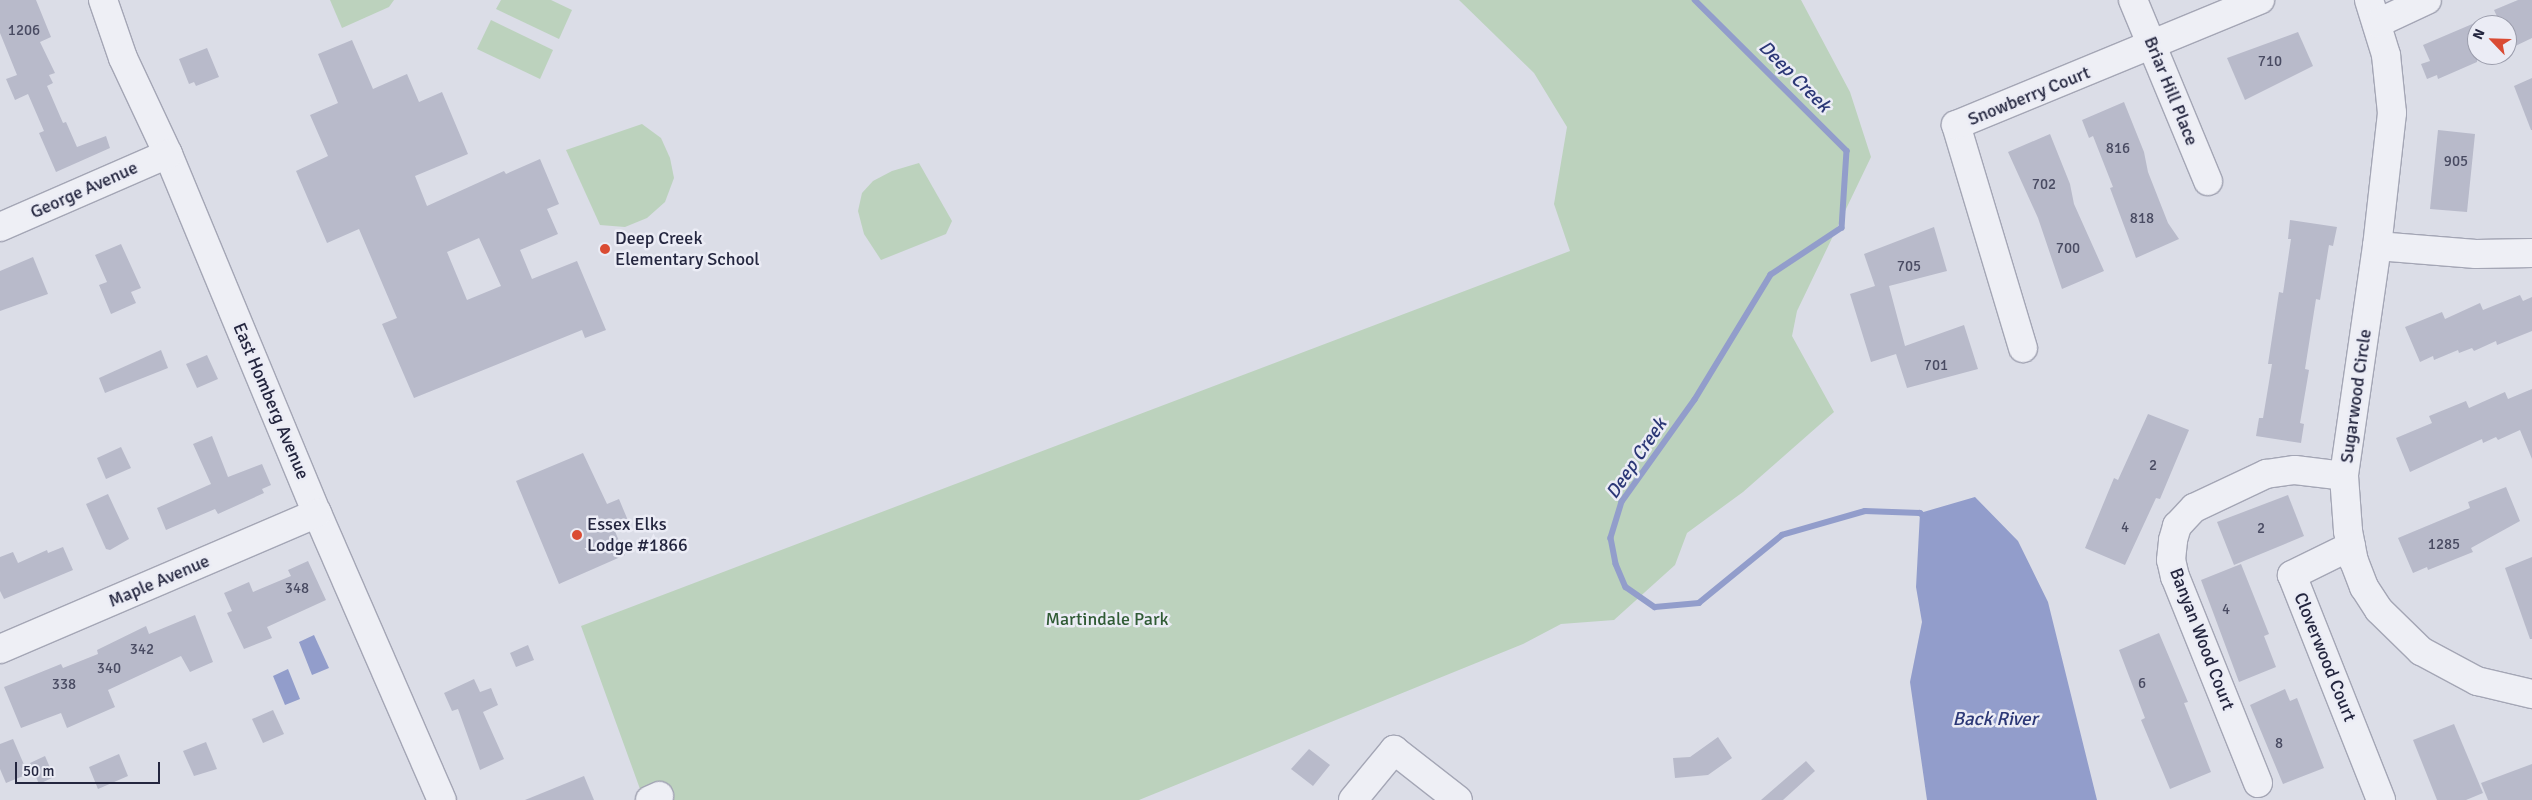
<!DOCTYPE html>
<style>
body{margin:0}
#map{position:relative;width:2532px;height:800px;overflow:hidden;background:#dbdde7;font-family:Signika,sans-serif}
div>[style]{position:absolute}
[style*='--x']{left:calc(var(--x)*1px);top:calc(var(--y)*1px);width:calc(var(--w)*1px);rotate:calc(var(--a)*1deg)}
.green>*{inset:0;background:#bcd2bd}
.water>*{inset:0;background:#929dcb}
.stream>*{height:5.5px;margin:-2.75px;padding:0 2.75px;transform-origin:2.75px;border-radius:2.75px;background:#929dcb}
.building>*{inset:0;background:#b8baca}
.roads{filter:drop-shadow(1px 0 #a4a6b5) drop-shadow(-1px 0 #a4a6b5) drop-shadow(0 1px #a4a6b5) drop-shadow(0 -1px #a4a6b5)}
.minor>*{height:28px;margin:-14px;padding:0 14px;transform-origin:14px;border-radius:14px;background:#eeeff5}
.dots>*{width:14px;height:14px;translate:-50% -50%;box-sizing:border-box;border:2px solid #ebecf5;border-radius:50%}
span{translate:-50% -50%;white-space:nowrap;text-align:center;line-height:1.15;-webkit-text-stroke:5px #ebecf5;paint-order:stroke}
.number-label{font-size:15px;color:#494b62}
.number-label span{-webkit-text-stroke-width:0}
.street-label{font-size:18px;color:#24263f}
.poi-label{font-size:18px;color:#24263f}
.left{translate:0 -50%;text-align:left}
.park-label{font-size:18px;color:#305b35}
.water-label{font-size:19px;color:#2b3776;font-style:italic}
.north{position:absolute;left:2467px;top:15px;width:50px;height:50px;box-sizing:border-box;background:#ebecf5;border:1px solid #9b9dac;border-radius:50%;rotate:294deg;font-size:14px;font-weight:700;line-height:20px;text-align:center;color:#24263f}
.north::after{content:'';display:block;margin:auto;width:18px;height:22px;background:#da4b33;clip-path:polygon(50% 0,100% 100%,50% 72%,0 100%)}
.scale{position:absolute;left:15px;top:762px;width:145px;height:22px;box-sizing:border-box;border:2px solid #24263f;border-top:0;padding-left:6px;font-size:15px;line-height:18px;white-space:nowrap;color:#24263f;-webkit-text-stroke:4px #ebecf5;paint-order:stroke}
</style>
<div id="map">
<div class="green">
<i style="clip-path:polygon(330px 0,394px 0,389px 7px,342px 28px)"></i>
<i style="clip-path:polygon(501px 0,551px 0,572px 10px,559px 39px,496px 9px)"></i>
<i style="clip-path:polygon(1459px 0,1801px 0,1850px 92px,1871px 157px,1797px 311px,1792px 336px,1834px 412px,1743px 492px,1687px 533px,1675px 565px,1614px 620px,1561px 624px,1523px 644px,1139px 800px,644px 800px,581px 626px,1570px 251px,1554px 204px,1567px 127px,1534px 73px)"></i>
<i style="clip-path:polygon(491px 20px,553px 50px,540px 79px,477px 49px)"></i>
<i style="clip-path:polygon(642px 124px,661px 138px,670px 158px,674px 178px,665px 202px,647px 218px,625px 227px,600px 225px,566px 150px)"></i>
<i style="clip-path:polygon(919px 163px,952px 221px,946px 234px,881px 260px,864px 234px,858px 211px,862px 193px,873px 181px,892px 171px)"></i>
</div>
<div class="water">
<i style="clip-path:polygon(1975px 497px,2018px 541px,2048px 602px,2097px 800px,1927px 800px,1910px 682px,1922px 622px,1916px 587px,1920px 513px)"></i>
<i style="clip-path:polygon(314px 635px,329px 668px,312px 675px,299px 642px)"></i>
<i style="clip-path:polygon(288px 669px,300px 699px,285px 705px,273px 676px)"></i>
</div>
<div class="stream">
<i style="--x:1695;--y:0;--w:214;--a:44.8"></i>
<i style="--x:1847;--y:151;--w:77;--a:93.7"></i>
<i style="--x:1842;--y:228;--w:85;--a:146.5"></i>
<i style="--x:1771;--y:275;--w:146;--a:121.3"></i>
<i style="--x:1695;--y:400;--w:125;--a:125.6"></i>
<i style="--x:1622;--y:502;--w:38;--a:107"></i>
<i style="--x:1611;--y:538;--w:26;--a:79"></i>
<i style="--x:1616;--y:564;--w:25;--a:67"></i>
<i style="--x:1626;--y:587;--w:35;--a:35"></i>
<i style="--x:1655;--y:607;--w:44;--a:-5.2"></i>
<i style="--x:1699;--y:603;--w:107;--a:-39.3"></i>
<i style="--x:1782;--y:535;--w:86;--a:-16.1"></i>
<i style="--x:1865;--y:511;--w:55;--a:2.1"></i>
<i style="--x:1920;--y:513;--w:7;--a:34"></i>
</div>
<div class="building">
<i style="clip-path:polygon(0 0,36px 0,51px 37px,40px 42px,55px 73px,49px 75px,53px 83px,47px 86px,63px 123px,66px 122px,77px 147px,106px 136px,110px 148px,56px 172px,39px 133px,44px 131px,28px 94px,15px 100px,6px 79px,17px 75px,0 33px)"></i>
<i style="clip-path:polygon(2518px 0,2532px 0,2532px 38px,2507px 50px,2507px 25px,2501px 25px,2494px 10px)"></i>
<i style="clip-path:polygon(2477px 22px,2477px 62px,2438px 79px,2437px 75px,2427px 79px,2421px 64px,2430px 61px,2423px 45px)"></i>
<i style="clip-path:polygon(2298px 32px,2313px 66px,2245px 100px,2227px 58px)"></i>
<i style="clip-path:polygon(evenodd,352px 40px,373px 89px,407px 74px,419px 102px,442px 92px,468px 154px,415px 176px,427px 206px,504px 171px,506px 174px,540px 159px,559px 204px,547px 209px,558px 234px,520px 250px,532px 279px,577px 261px,606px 330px,585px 338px,582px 330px,414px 398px,382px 324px,397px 318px,359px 229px,327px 243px,296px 171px,328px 156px,310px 115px,338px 103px,318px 54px,352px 40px,479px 238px,501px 286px,467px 300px,447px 252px,479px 238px)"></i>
<i style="clip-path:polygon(207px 48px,219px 77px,196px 86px,194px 82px,189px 84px,179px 59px)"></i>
<i style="clip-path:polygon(2532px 78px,2532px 130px,2531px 130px,2514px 86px)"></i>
<i style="clip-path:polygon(2124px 102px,2144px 152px,2148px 172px,2168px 223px,2179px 239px,2136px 258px,2110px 188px,2113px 187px,2093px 136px,2089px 138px,2082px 120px)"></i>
<i style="clip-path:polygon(2438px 130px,2475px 134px,2467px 212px,2430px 209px)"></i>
<i style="clip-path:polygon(2050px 134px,2070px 184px,2074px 204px,2104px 271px,2062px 289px,2038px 218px,2008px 152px)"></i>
<i style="clip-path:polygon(2290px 220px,2337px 227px,2333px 246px,2329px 245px,2320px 300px,2316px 299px,2305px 369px,2309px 370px,2300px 423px,2304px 424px,2301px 443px,2256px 436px,2259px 418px,2263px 418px,2272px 364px,2268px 364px,2279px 292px,2283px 293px,2291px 239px,2288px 239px)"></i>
<i style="clip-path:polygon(1934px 227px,1947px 271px,1889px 286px,1905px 346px,1964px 325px,1978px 369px,1907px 388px,1896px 354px,1871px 362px,1850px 294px,1875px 286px,1864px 254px)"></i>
<i style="clip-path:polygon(121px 244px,141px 288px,131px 292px,136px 303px,111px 314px,99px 285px,107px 282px,95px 255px)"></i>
<i style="clip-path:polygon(33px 257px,48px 294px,0 311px,0 271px)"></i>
<i style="clip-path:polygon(2520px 295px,2523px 301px,2532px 297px,2532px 331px,2497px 345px,2496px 341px,2474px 351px,2472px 348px,2459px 353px,2458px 350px,2434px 360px,2433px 356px,2420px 362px,2405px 327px,2442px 312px,2445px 319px,2480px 303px,2483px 310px)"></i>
<i style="clip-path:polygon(161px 350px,168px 368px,105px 393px,99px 378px)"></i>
<i style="clip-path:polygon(207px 355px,218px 379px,197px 388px,186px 364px)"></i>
<i style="clip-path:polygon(2532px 389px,2532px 459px,2520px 430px,2498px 440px,2496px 437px,2483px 443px,2482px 439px,2410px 472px,2396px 438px,2432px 423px,2429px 416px,2466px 401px,2469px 408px,2505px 392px,2508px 399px)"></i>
<i style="clip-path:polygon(2148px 414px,2189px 430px,2160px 499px,2156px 498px,2125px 565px,2085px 548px,2114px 478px,2118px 480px)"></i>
<i style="clip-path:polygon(212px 436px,228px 477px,262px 464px,271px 485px,262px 489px,264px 493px,218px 514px,215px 509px,166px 530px,157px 508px,211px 484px,193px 444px)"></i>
<i style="clip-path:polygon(121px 447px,131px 468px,106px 479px,97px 458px)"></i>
<i style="clip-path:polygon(583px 453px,607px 504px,619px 499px,629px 523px,614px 529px,625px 555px,559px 584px,516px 481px)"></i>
<i style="clip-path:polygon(2506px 487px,2520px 521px,2471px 548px,2473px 552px,2428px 570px,2427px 567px,2413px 573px,2398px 538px,2470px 508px,2468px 502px)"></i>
<i style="clip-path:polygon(108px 494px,129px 539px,110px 550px,106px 549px,86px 504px)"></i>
<i style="clip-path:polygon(2288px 495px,2304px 536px,2234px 565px,2217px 522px)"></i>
<i style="clip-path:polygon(63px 547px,73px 570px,4px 599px,0 591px,0 557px,13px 552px,18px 563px,47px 550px,48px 553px)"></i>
<i style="clip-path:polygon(2532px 557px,2532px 639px,2530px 639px,2505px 568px)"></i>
<i style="clip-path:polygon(308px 561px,326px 600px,267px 627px,272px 638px,244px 649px,227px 613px,232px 611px,224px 593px,249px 582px,253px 592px,291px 576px,288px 570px)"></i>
<i style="clip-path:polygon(2241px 564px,2269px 634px,2264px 636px,2276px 667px,2239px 682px,2201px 580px)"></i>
<i style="clip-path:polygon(195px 615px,213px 662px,190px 672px,181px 656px,108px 690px,115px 707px,67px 728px,61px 713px,21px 728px,4px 687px,61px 664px,63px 668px,98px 654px,97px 650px,146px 626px,149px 634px)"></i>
<i style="clip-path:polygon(2159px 633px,2188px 702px,2184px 703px,2211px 772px,2170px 789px,2141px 720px,2145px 718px,2119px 650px)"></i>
<i style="clip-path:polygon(528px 645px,534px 660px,516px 667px,510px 653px)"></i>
<i style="clip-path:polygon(474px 679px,480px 692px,491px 688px,498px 705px,483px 712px,504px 759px,480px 770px,458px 709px,452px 711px,444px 693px)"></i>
<i style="clip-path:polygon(2285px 689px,2290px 701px,2297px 698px,2324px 768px,2283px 784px,2250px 705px)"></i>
<i style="clip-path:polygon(273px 710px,284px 734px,263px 743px,252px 719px)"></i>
<i style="clip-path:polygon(2454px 724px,2483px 793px,2466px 800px,2437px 800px,2413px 740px)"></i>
<i style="clip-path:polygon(1718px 737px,1732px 758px,1708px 775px,1675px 778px,1673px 758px,1690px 757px)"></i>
<i style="clip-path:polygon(13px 739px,28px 774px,6px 783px,0 769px,0 744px)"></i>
<i style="clip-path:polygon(206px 742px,217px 769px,194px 776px,183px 751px)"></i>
<i style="clip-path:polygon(1309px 749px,1330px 765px,1313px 786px,1291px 769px)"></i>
<i style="clip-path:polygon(119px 754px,128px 776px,98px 789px,89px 767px)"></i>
<i style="clip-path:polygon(45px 756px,54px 777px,39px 784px,30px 763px)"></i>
<i style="clip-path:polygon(1806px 761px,1815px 771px,1783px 800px,1761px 800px)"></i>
<i style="clip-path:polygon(2532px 764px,2532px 800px,2488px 800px,2481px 783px)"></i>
<i style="clip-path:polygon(584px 776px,594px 800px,525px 800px)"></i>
</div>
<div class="roads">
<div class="minor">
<i style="--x:103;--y:0;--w:61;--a:71"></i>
<i style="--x:123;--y:58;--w:106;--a:64.9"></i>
<i style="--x:168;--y:154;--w:389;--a:67.5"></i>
<i style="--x:317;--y:513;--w:313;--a:66.5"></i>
<i style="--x:2133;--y:0;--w:196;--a:67.5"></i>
<i style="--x:2369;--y:0;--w:58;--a:72.8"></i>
<i style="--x:2386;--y:55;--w:58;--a:84.1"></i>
<i style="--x:2392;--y:113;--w:134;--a:96.4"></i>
<i style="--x:2377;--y:246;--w:232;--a:98.2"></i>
<i style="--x:2344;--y:476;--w:55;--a:85.8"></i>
<i style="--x:2348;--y:531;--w:31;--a:79"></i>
<i style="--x:2354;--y:561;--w:28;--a:69"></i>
<i style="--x:2364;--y:587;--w:27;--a:57"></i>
<i style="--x:2379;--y:610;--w:59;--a:44.3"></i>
<i style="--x:2421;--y:651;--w:64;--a:28.2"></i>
<i style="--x:2477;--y:681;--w:57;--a:13.3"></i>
<i style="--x:2378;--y:23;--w:54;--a:-25.1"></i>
<i style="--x:0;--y:227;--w:183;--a:-23.5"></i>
<i style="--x:2377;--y:246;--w:99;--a:4.6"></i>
<i style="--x:2476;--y:254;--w:56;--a:-1"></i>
<i style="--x:2023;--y:348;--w:233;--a:-106.7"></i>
<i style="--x:1956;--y:125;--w:329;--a:-22.4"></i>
<i style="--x:2351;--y:546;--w:66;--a:153.8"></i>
<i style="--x:2292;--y:575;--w:242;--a:68.4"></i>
<i style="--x:0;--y:649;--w:345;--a:-23.2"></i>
<i style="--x:2258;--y:783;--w:222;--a:-111.9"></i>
<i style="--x:2175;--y:577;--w:17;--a:-103"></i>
<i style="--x:2171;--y:560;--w:20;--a:-84"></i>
<i style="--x:2173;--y:540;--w:15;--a:-74"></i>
<i style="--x:2177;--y:526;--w:25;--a:-47"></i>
<i style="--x:2194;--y:508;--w:80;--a:-25.3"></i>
<i style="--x:2266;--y:474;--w:29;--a:-8"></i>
<i style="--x:2295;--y:470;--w:49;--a:7"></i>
<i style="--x:650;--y:800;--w:10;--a:-24"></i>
<i style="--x:1353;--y:800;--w:65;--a:-50.6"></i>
<i style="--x:1394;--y:750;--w:81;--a:38"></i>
</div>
</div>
<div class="dots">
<i style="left:605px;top:249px;background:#da4b33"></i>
<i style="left:577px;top:535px;background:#da4b33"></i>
</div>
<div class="number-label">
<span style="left:24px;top:31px">1206</span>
<span style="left:2270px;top:62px">710</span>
<span style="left:2118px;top:149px">816</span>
<span style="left:2456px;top:162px">905</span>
<span style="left:2044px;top:185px">702</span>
<span style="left:2142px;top:219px">818</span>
<span style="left:2068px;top:249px">700</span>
<span style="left:1909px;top:267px">705</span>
<span style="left:1936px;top:366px">701</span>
<span style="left:2153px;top:466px">2</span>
<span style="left:2125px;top:528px">4</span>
<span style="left:2261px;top:529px">2</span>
<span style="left:2444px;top:545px">1285</span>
<span style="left:297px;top:589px">348</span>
<span style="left:2226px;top:610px">4</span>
<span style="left:142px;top:650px">342</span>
<span style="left:109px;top:669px">340</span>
<span style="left:2142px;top:684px">6</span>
<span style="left:64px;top:685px">338</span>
<span style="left:2279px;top:744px">8</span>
</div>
<div class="street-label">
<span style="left:2171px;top:91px;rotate:68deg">Briar Hill Place</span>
<span style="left:2029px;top:96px;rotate:-22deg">Snowberry Court</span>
<span style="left:84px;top:190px;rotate:-24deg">George Avenue</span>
<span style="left:2356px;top:396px;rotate:-82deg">Sugarwood Circle</span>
<span style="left:271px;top:401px;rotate:67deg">East Homberg Avenue</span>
<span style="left:159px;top:581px;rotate:-23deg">Maple Avenue</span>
<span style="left:2202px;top:639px;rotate:69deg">Banyan Wood Court</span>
<span style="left:2325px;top:657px;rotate:68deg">Cloverwood Court</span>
</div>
<div class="poi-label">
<span class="left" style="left:615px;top:249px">Deep Creek<br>Elementary School</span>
<span class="left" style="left:587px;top:535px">Essex Elks<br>Lodge #1866</span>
</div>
<div class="park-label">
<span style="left:1107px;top:619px">Martindale Park</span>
</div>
<div class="water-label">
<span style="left:1794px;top:77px;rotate:45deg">Deep Creek</span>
<span style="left:1637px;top:459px;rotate:-56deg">Deep Creek</span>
<span style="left:1995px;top:720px">Back River</span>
</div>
<div class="north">N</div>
<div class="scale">50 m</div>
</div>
